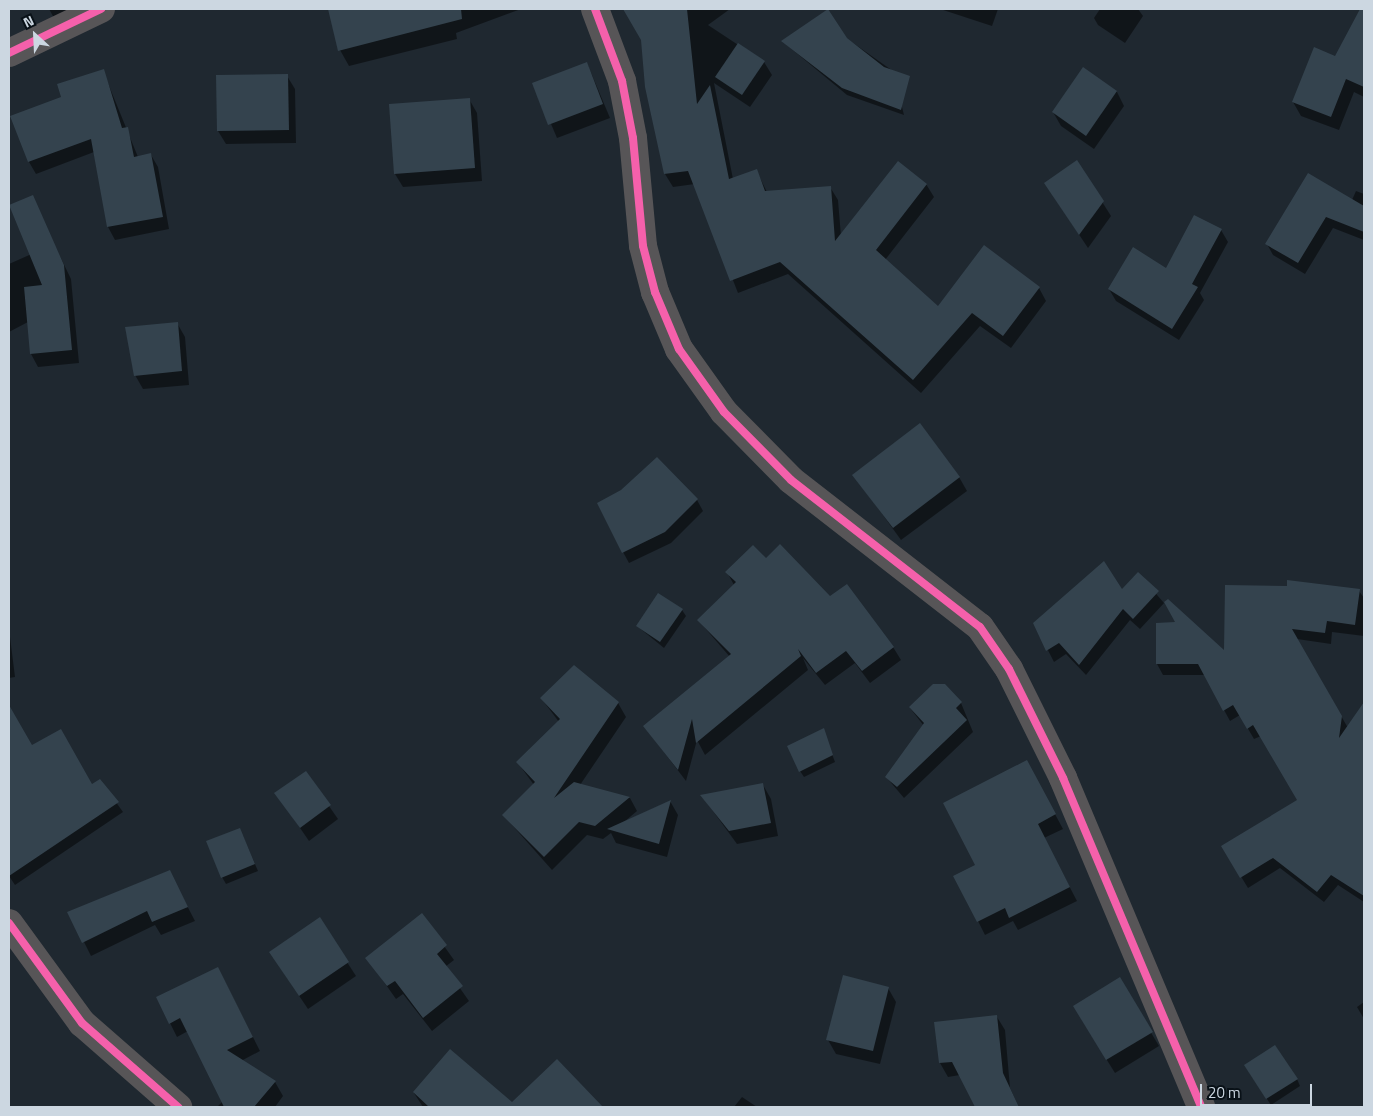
<!DOCTYPE html>
<style>
body{margin:0}
#map{position:relative;width:1373px;height:1116px;overflow:hidden;background:#1f2830;font-family:"Titillium Web",sans-serif}
div>[style]{position:absolute}
[style*='--x']{left:calc(var(--x)*1px);top:calc(var(--y)*1px);width:calc(var(--w)*1px);rotate:calc(var(--a)*1deg)}
.shadow>*{inset:0;background:#0007}
.building>*{inset:0;background:#34434e}
.minor>*{height:28px;margin:-14px;padding:0 14px;transform-origin:14px;border-radius:14px;background:#575557}
.cycleway>*{height:8px;margin:-4px;padding:0 4px;transform-origin:4px;border-radius:4px;background:#f560ab}
span{translate:-50% -50%;white-space:nowrap;text-align:center;line-height:1.15;-webkit-text-stroke:4px #091117;paint-order:stroke}
.frame{position:absolute;inset:0;border:10px solid #ccd7e1;pointer-events:none}
.north{position:absolute;left:10px;top:10px;width:50px;height:50px;-webkit-text-stroke:4px #091117;paint-order:stroke;rotate:335deg;font-size:14px;font-weight:700;line-height:20px;text-align:center;color:#ccd7e1}
.north::after{content:'';display:block;margin:auto;width:18px;height:22px;background:#ccd7e1;clip-path:polygon(50% 0,100% 100%,50% 72%,0 100%)}
.scale{position:absolute;left:1200px;top:1084px;width:112px;height:22px;box-sizing:border-box;border:2px solid #ccd7e1;border-top:0;padding-left:6px;font-size:15px;line-height:18px;white-space:nowrap;color:#ccd7e1;-webkit-text-stroke:4px #091117;paint-order:stroke}
</style>
<div id="map">
<div class="shadow">
<i style="clip-path:polygon(49px 9px,102px 9px,59px 27px)"></i>
<i style="clip-path:polygon(329px 9px,521px 9px,456px 33px,457px 39px,349px 66px,340px 50px)"></i>
<i style="clip-path:polygon(625px 9px,730px 9px,708px 25px,764px 62px,772px 75px,750px 107px,714px 83px,733px 179px,756px 170px,767px 192px,830px 187px,838px 200px,841px 236px,926px 184px,934px 197px,885px 260px,939px 308px,1039px 288px,1046px 301px,1011px 348px,980px 326px,921px 393px,788px 274px,738px 293px,695px 184px,673px 187px,665px 174px,642px 40px)"></i>
<i style="clip-path:polygon(940px 9px,998px 9px,992px 26px)"></i>
<i style="clip-path:polygon(1100px 9px,1138px 9px,1143px 16px,1125px 43px,1098px 25px,1094px 18px)"></i>
<i style="clip-path:polygon(1362px 9px,1364px 97px,1354px 92px,1339px 130px,1301px 116px,1293px 102px,1336px 57px)"></i>
<i style="clip-path:polygon(846px 38px,893px 71px,904px 115px,847px 95px,782px 41px)"></i>
<i style="clip-path:polygon(587px 63px,610px 118px,557px 138px,534px 84px)"></i>
<i style="clip-path:polygon(1083px 69px,1117px 92px,1124px 106px,1094px 149px,1061px 126px,1053px 112px)"></i>
<i style="clip-path:polygon(103px 71px,138px 157px,151px 155px,158px 167px,169px 229px,115px 240px,108px 227px,94px 152px,36px 174px,29px 162px,63px 98px)"></i>
<i style="clip-path:polygon(287px 76px,295px 89px,296px 143px,226px 144px,218px 131px)"></i>
<i style="clip-path:polygon(469px 99px,477px 113px,482px 181px,403px 187px,395px 174px)"></i>
<i style="clip-path:polygon(1077px 162px,1111px 216px,1088px 248px,1054px 197px)"></i>
<i style="clip-path:polygon(1356px 191px,1364px 194px,1364px 240px,1333px 228px,1305px 274px,1273px 255px,1267px 244px,1352px 200px)"></i>
<i style="clip-path:polygon(1221px 230px,1228px 242px,1200px 293px,1204px 300px,1179px 340px,1116px 301px,1109px 289px,1167px 270px)"></i>
<i style="clip-path:polygon(54px 244px,71px 279px,79px 363px,38px 367px,31px 354px,28px 322px,9px 332px,9px 264px)"></i>
<i style="clip-path:polygon(177px 323px,185px 337px,189px 385px,143px 389px,135px 375px)"></i>
<i style="clip-path:polygon(854px 475px,959px 477px,967px 491px,901px 540px)"></i>
<i style="clip-path:polygon(622px 491px,697px 500px,703px 511px,671px 543px,629px 563px,623px 552px)"></i>
<i style="clip-path:polygon(766px 560px,830px 598px,893px 647px,901px 660px,870px 683px,855px 663px,825px 685px,803px 658px,808px 670px,705px 755px,697px 740px,686px 781px,644px 726px,730px 657px,698px 620px,734px 585px,727px 572px)"></i>
<i style="clip-path:polygon(1104px 563px,1121px 591px,1138px 573px,1164px 603px,1168px 600px,1225px 653px,1227px 586px,1288px 587px,1289px 582px,1359px 591px,1364px 598px,1364px 636px,1332px 632px,1331px 644px,1297px 639px,1348px 728px,1364px 704px,1364px 902px,1338px 885px,1324px 902px,1280px 868px,1248px 888px,1223px 847px,1299px 800px,1261px 736px,1254px 739px,1240px 715px,1230px 721px,1205px 675px,1163px 675px,1157px 664px,1158px 625px,1177px 623px,1165px 602px,1140px 629px,1130px 620px,1086px 675px,1066px 654px,1054px 662px,1034px 623px)"></i>
<i style="clip-path:polygon(682px 610px,686px 616px,664px 648px,637px 626px)"></i>
<i style="clip-path:polygon(9px 629px,15px 677px,9px 678px)"></i>
<i style="clip-path:polygon(574px 667px,618px 703px,626px 717px,580px 785px,630px 798px,637px 811px,624px 822px,670px 801px,678px 815px,667px 857px,616px 843px,611px 833px,603px 839px,587px 835px,552px 870px,503px 815px,534px 785px,518px 763px,559px 722px,541px 698px)"></i>
<i style="clip-path:polygon(944px 686px,961px 703px,973px 732px,904px 798px,887px 778px,924px 726px,910px 708px)"></i>
<i style="clip-path:polygon(9px 708px,31px 747px,92px 786px,100px 780px,123px 812px,15px 885px,9px 876px,9px 810px,29px 797px,9px 761px)"></i>
<i style="clip-path:polygon(823px 730px,835px 762px,804px 777px,800px 771px)"></i>
<i style="clip-path:polygon(306px 773px,338px 819px,309px 841px,276px 793px)"></i>
<i style="clip-path:polygon(1034px 775px,1063px 829px,1044px 838px,1077px 901px,1018px 930px,1013px 921px,985px 935px,978px 921px,977px 865px)"></i>
<i style="clip-path:polygon(763px 785px,771px 799px,778px 836px,737px 844px,702px 796px)"></i>
<i style="clip-path:polygon(243px 836px,258px 871px,226px 884px,222px 877px)"></i>
<i style="clip-path:polygon(169px 871px,195px 921px,161px 935px,155px 925px,91px 956px,69px 912px)"></i>
<i style="clip-path:polygon(422px 915px,454px 960px,445px 967px,469px 1001px,432px 1031px,403px 994px,396px 999px,367px 958px)"></i>
<i style="clip-path:polygon(319px 919px,356px 976px,308px 1009px,279px 966px)"></i>
<i style="clip-path:polygon(1119px 979px,1159px 1046px,1115px 1073px,1082px 1020px)"></i>
<i style="clip-path:polygon(225px 982px,260px 1051px,241px 1061px,275px 1082px,283px 1096px,275px 1107px,217px 1107px,223px 1101px,188px 1031px,177px 1037px,170px 1023px)"></i>
<i style="clip-path:polygon(888px 988px,896px 1002px,880px 1064px,836px 1054px,828px 1040px)"></i>
<i style="clip-path:polygon(1364px 1002px,1364px 1019px,1357px 1007px)"></i>
<i style="clip-path:polygon(997px 1017px,1005px 1030px,1010px 1088px,1019px 1107px,976px 1107px,960px 1075px,948px 1077px,940px 1063px,935px 1023px)"></i>
<i style="clip-path:polygon(557px 1061px,602px 1107px,423px 1107px,414px 1093px,512px 1103px)"></i>
<i style="clip-path:polygon(1249px 1072px,1297px 1079px,1300px 1086px,1271px 1105px)"></i>
<i style="clip-path:polygon(742px 1097px,757px 1107px,734px 1107px)"></i>
</div>
<div class="building">
<i style="clip-path:polygon(328px 9px,461px 9px,462px 19px,338px 51px)"></i>
<i style="clip-path:polygon(623px 9px,687px 9px,697px 104px,710px 85px,729px 179px,757px 169px,765px 191px,831px 186px,835px 241px,898px 161px,927px 184px,876px 250px,938px 306px,984px 245px,1040px 287px,1003px 336px,972px 313px,913px 380px,780px 262px,730px 281px,688px 171px,664px 174px,645px 87px,641px 40px)"></i>
<i style="clip-path:polygon(828px 9px,847px 38px,884px 67px,910px 76px,901px 110px,842px 88px,781px 41px)"></i>
<i style="clip-path:polygon(1360px 9px,1364px 9px,1364px 87px,1346px 79px,1331px 117px,1292px 102px,1314px 47px,1335px 56px)"></i>
<i style="clip-path:polygon(738px 43px,765px 61px,742px 95px,715px 77px)"></i>
<i style="clip-path:polygon(587px 62px,603px 104px,548px 125px,532px 83px)"></i>
<i style="clip-path:polygon(1083px 67px,1117px 91px,1086px 136px,1052px 112px)"></i>
<i style="clip-path:polygon(104px 69px,122px 128px,128px 127px,134px 157px,151px 153px,163px 217px,107px 227px,91px 139px,28px 162px,10px 116px,61px 97px,57px 84px)"></i>
<i style="clip-path:polygon(288px 74px,289px 130px,217px 131px,216px 75px)"></i>
<i style="clip-path:polygon(470px 98px,475px 168px,394px 174px,389px 104px)"></i>
<i style="clip-path:polygon(1077px 160px,1104px 201px,1079px 235px,1044px 183px)"></i>
<i style="clip-path:polygon(1308px 173px,1364px 206px,1364px 232px,1326px 217px,1298px 263px,1265px 244px)"></i>
<i style="clip-path:polygon(33px 195px,64px 265px,72px 350px,30px 354px,24px 287px,42px 285px,9px 205px)"></i>
<i style="clip-path:polygon(1194px 215px,1222px 229px,1192px 284px,1198px 287px,1172px 329px,1108px 289px,1133px 247px,1166px 268px)"></i>
<i style="clip-path:polygon(178px 322px,182px 371px,134px 376px,125px 327px)"></i>
<i style="clip-path:polygon(920px 423px,960px 477px,893px 528px,852px 475px)"></i>
<i style="clip-path:polygon(657px 457px,698px 499px,665px 532px,622px 553px,597px 503px,621px 490px)"></i>
<i style="clip-path:polygon(780px 544px,830px 596px,847px 584px,894px 647px,862px 671px,846px 651px,816px 673px,798px 649px,801px 656px,696px 743px,692px 719px,678px 770px,643px 726px,731px 654px,697px 620px,736px 582px,725px 572px,753px 545px,766px 558px)"></i>
<i style="clip-path:polygon(1104px 561px,1122px 589px,1138px 572px,1159px 591px,1133px 619px,1123px 609px,1079px 665px,1059px 643px,1046px 651px,1033px 623px)"></i>
<i style="clip-path:polygon(1287px 580px,1360px 589px,1355px 625px,1327px 621px,1325px 633px,1292px 629px,1342px 716px,1339px 738px,1364px 702px,1364px 896px,1331px 875px,1317px 892px,1273px 858px,1240px 878px,1221px 846px,1297px 800px,1253px 725px,1247px 729px,1233px 705px,1223px 711px,1198px 664px,1156px 664px,1156px 623px,1175px 622px,1164px 602px,1168px 599px,1224px 650px,1225px 585px,1287px 586px)"></i>
<i style="clip-path:polygon(658px 593px,683px 609px,660px 642px,636px 626px)"></i>
<i style="clip-path:polygon(574px 665px,619px 702px,554px 798px,574px 782px,630px 797px,595px 826px,579px 822px,544px 857px,502px 815px,535px 782px,516px 762px,560px 719px,540px 698px)"></i>
<i style="clip-path:polygon(933px 684px,945px 684px,962px 702px,956px 708px,967px 720px,897px 787px,885px 777px,924px 723px,909px 707px)"></i>
<i style="clip-path:polygon(9px 705px,32px 745px,61px 729px,92px 784px,100px 779px,119px 802px,9px 876px)"></i>
<i style="clip-path:polygon(824px 728px,833px 755px,799px 772px,787px 746px)"></i>
<i style="clip-path:polygon(1027px 760px,1056px 814px,1038px 824px,1070px 887px,1009px 918px,1005px 908px,977px 922px,953px 876px,975px 865px,943px 803px)"></i>
<i style="clip-path:polygon(306px 771px,331px 805px,300px 828px,274px 793px)"></i>
<i style="clip-path:polygon(763px 783px,771px 823px,729px 831px,700px 795px)"></i>
<i style="clip-path:polygon(671px 800px,659px 844px,607px 829px)"></i>
<i style="clip-path:polygon(240px 828px,255px 864px,221px 878px,206px 841px)"></i>
<i style="clip-path:polygon(170px 870px,188px 907px,152px 922px,147px 911px,82px 943px,67px 912px)"></i>
<i style="clip-path:polygon(422px 913px,447px 945px,437px 954px,463px 986px,423px 1018px,395px 981px,387px 986px,365px 958px)"></i>
<i style="clip-path:polygon(320px 917px,349px 962px,299px 996px,269px 952px)"></i>
<i style="clip-path:polygon(218px 967px,253px 1037px,227px 1050px,276px 1081px,254px 1107px,224px 1107px,180px 1018px,169px 1024px,156px 997px)"></i>
<i style="clip-path:polygon(843px 975px,889px 987px,873px 1051px,826px 1040px)"></i>
<i style="clip-path:polygon(1120px 977px,1153px 1032px,1106px 1060px,1073px 1006px)"></i>
<i style="clip-path:polygon(997px 1015px,1003px 1073px,1019px 1107px,975px 1107px,952px 1062px,939px 1063px,934px 1022px)"></i>
<i style="clip-path:polygon(1275px 1045px,1298px 1079px,1266px 1099px,1244px 1065px)"></i>
<i style="clip-path:polygon(450px 1049px,512px 1102px,557px 1059px,603px 1107px,429px 1107px,413px 1092px)"></i>
</div>
<div class="minor">
<i style="--x:595;--y:9;--w:77;--a:69.4"></i>
<i style="--x:622;--y:81;--w:58;--a:79.1"></i>
<i style="--x:633;--y:138;--w:108;--a:84.7"></i>
<i style="--x:643;--y:246;--w:48;--a:75.4"></i>
<i style="--x:655;--y:292;--w:62;--a:67.2"></i>
<i style="--x:679;--y:349;--w:77;--a:54.5"></i>
<i style="--x:724;--y:412;--w:95;--a:45.4"></i>
<i style="--x:791;--y:480;--w:239;--a:37.9"></i>
<i style="--x:980;--y:627;--w:51;--a:55.4"></i>
<i style="--x:1009;--y:669;--w:122;--a:63.6"></i>
<i style="--x:1063;--y:778;--w:357;--a:67.2"></i>
<i style="--x:9;--y:53;--w:102;--a:-25.6"></i>
<i style="--x:9;--y:923;--w:124;--a:53.9"></i>
<i style="--x:82;--y:1023;--w:128;--a:41.2"></i>
</div>
<div class="cycleway">
<i style="--x:595;--y:9;--w:77;--a:69.4"></i>
<i style="--x:622;--y:81;--w:58;--a:79.1"></i>
<i style="--x:633;--y:138;--w:108;--a:84.7"></i>
<i style="--x:643;--y:246;--w:48;--a:75.4"></i>
<i style="--x:655;--y:292;--w:62;--a:67.2"></i>
<i style="--x:679;--y:349;--w:77;--a:54.5"></i>
<i style="--x:724;--y:412;--w:95;--a:45.4"></i>
<i style="--x:791;--y:480;--w:239;--a:37.9"></i>
<i style="--x:980;--y:627;--w:51;--a:55.4"></i>
<i style="--x:1009;--y:669;--w:122;--a:63.6"></i>
<i style="--x:1063;--y:778;--w:357;--a:67.2"></i>
<i style="--x:9;--y:53;--w:102;--a:-25.6"></i>
<i style="--x:9;--y:923;--w:124;--a:53.9"></i>
<i style="--x:82;--y:1023;--w:128;--a:41.2"></i>
</div>
<div class="frame"></div>
<div class="north">N</div>
<div class="scale">20 m</div>
</div>
